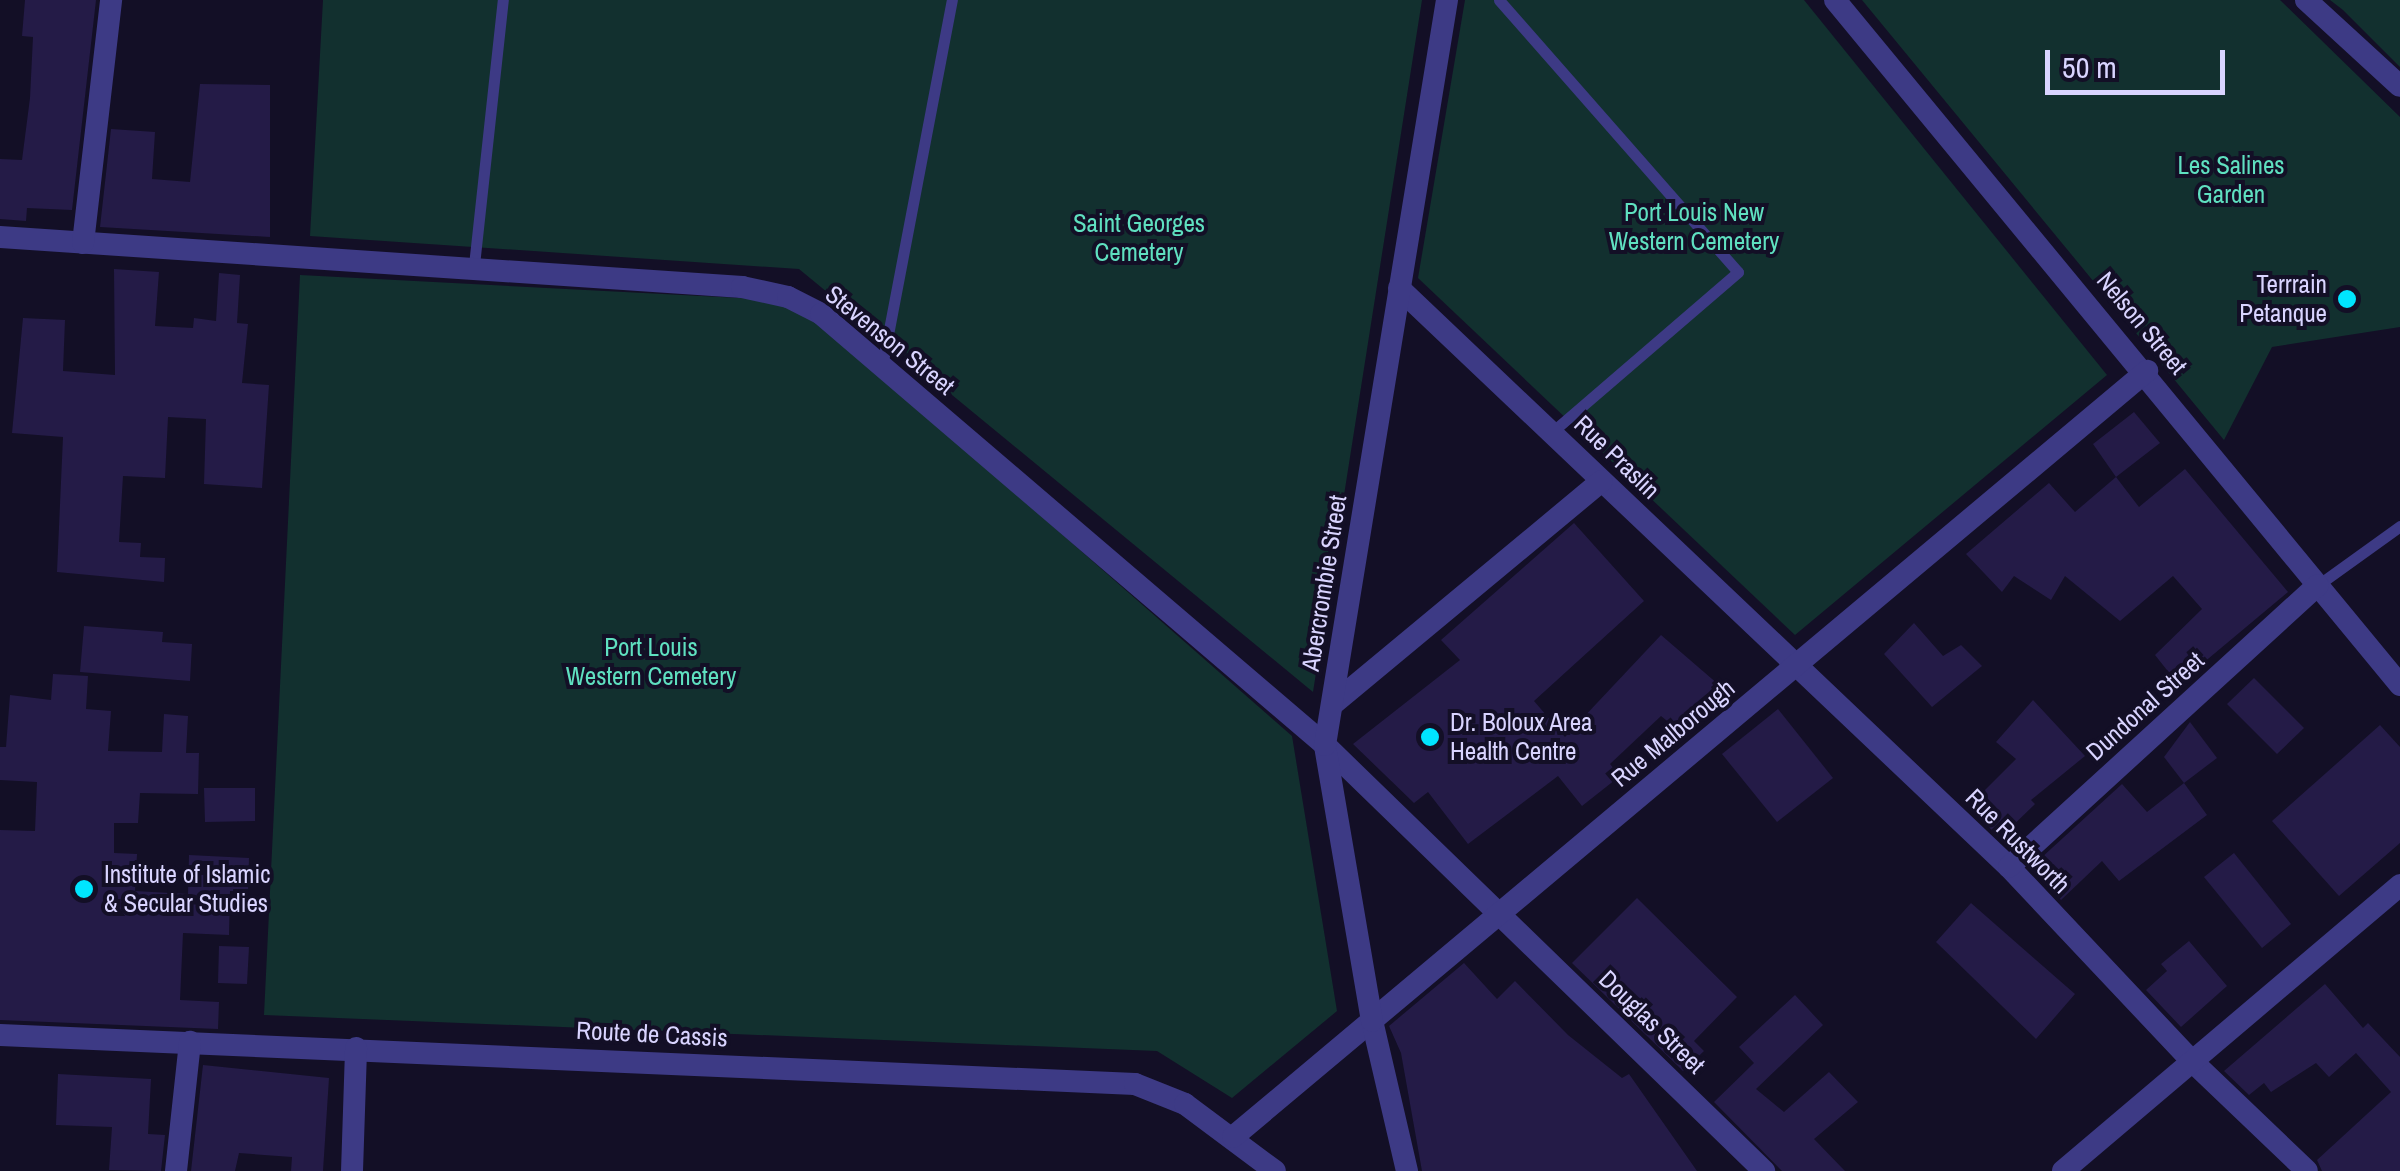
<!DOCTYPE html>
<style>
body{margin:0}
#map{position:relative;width:2400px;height:1171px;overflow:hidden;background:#130f26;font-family:"Archivo Narrow",sans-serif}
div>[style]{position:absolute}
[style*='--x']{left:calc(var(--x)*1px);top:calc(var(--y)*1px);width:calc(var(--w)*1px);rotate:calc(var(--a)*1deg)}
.green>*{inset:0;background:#12302f}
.building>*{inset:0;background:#241b47}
.lane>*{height:11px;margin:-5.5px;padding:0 5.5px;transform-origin:5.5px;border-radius:5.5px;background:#3d3a85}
.street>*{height:22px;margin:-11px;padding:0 11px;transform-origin:11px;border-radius:11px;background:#3d3a85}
.dots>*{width:28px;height:28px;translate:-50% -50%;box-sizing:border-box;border:5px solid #130f26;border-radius:50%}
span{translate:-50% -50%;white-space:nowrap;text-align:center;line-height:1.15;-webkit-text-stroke:8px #130f26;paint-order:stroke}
.park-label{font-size:25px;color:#5fe0c0}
.poi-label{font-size:25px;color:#d9d4ff}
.right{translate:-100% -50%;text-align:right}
.left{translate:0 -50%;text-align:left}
.street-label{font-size:25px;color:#d9d4ff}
.scale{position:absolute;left:2045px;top:50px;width:180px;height:45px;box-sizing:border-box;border:5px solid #d9d4ff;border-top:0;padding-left:12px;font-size:30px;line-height:35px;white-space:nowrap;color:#d9d4ff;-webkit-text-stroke:8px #130f26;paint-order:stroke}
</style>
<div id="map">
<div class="green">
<i style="clip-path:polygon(323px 0,1422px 0,1313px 692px,799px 269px,310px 236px)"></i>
<i style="clip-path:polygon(1465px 0,1804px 0,2107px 375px,1795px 635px,1418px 278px)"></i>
<i style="clip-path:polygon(1862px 0,2280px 0,2400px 117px,2400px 327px,2272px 347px,2224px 440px)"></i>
<i style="clip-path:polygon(2330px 0,2400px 0,2400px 67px,2343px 10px)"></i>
<i style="clip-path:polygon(300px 275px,796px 301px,1292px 736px,1337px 1011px,1232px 1098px,1157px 1051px,264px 1015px)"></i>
</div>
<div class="building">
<i style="clip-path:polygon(25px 0,96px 0,72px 210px,27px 208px,26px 221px,0 219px,0 159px,22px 160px,30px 98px,33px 37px,22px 36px)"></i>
<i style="clip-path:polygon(200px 84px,270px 85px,270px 237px,100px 227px,111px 129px,155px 132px,152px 179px,190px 182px)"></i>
<i style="clip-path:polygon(114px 269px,159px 272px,155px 326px,193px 328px,194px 318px,216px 321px,219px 273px,240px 275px,237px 323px,248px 324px,242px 383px,269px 385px,262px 488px,204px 484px,206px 419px,168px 417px,165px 478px,123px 476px,119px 542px,141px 543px,140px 557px,165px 558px,164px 582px,57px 572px,63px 437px,12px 433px,23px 318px,65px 320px,63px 371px,115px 375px)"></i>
<i style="clip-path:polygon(2134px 412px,2160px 443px,2116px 477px,2093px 444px)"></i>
<i style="clip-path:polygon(2185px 469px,2288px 592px,2178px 684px,2155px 655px,2202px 609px,2173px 576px,2120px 621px,2065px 576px,2051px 600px,2014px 576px,2002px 592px,1966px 554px,2049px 483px,2075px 512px,2116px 477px,2139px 507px)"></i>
<i style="clip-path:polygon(1574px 523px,1644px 601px,1534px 701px,1565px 737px,1661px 635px,1726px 691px,1687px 737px,1661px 716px,1610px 764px,1620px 776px,1582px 806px,1558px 776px,1468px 844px,1428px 792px,1414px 803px,1353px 744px,1460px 660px,1441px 640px)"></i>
<i style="clip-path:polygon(1914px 623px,1943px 656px,1961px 645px,1982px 666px,1932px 707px,1884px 654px)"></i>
<i style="clip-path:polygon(84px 626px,163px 632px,162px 642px,192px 644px,190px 681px,80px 672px)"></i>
<i style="clip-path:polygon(53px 674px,88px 676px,86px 709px,111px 711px,108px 751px,162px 752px,164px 714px,188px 716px,186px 753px,199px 753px,198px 794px,140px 793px,138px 823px,114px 823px,114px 853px,137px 854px,135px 891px,188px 894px,189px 855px,249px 858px,248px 891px,230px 891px,229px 935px,183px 933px,180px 1000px,219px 1002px,218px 1029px,0 1020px,0 830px,35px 831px,37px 782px,0 780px,0 747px,6px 747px,10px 695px,51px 700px)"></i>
<i style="clip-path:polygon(2254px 678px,2304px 728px,2277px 754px,2227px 704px)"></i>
<i style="clip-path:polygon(2033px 700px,2085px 756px,2031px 800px,2035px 804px,2000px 838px,1968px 807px,2016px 759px,1996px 742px)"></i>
<i style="clip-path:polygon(1778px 709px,1833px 778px,1777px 822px,1722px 754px)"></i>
<i style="clip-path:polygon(2190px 722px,2217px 758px,2184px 783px,2164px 757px)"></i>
<i style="clip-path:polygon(2380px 725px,2400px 747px,2400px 843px,2339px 896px,2272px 821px)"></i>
<i style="clip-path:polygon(2184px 783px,2207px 815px,2119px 881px,2102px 861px,2061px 900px,2030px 868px,2122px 784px,2147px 812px)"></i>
<i style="clip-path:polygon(204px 788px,255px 788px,255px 821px,205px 822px)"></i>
<i style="clip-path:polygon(2234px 853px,2291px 924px,2262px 948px,2204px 877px)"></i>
<i style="clip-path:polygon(1637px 898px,1737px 997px,1694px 1041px,1704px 1051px,1683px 1071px,1572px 963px)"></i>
<i style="clip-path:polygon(1971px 903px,2075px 994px,2036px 1039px,1936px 942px)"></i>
<i style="clip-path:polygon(2189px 941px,2227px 986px,2181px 1027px,2146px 990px,2167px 971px,2161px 964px)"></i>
<i style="clip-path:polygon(219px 946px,249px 947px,247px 984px,218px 983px)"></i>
<i style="clip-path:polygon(1464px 963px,1497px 999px,1515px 981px,1568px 1035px,1622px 1078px,1629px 1074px,1697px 1171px,1422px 1171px,1401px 1053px,1389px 1026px)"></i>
<i style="clip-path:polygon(2325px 984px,2363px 1028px,2368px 1023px,2400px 1057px,2400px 1171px,2322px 1171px,2317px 1160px,2391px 1092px,2356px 1053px,2329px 1077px,2316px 1063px,2271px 1092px,2264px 1083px,2249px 1095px,2224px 1071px)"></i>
<i style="clip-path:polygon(1795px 995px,1823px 1025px,1756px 1089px,1784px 1112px,1829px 1072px,1858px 1102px,1814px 1139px,1845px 1171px,1782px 1171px,1714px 1102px,1754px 1063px,1739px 1047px)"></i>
<i style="clip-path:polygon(203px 1065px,329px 1078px,323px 1171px,291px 1171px,292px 1157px,239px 1153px,235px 1171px,191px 1171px)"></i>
<i style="clip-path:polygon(58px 1074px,151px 1079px,148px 1134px,165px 1135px,161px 1171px,109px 1170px,112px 1127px,56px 1125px)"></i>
</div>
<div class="lane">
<i style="--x:1499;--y:0;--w:362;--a:48.7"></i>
<i style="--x:1738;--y:272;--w:247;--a:139.3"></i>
<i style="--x:474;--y:265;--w:267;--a:-83.8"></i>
<i style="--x:882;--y:366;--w:373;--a:-79.2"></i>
<i style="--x:2318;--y:585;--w:101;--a:-35.7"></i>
</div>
<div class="street">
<i style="--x:1835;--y:0;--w:888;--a:50.48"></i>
<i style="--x:2306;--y:0;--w:127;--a:42.5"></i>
<i style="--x:0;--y:237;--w:744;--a:3.86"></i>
<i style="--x:742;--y:287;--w:47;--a:12.3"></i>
<i style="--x:788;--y:297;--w:37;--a:27"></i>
<i style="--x:821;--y:314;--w:663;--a:40.54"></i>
<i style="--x:1325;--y:745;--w:612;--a:44.14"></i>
<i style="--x:83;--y:243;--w:245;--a:-83.4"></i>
<i style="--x:1399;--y:288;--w:841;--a:43.51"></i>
<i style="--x:2009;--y:867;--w:270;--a:46.7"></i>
<i style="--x:2194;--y:1063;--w:156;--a:43.7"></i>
<i style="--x:1333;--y:704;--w:349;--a:-39.7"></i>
<i style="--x:2009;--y:867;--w:418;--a:-42.4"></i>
<i style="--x:0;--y:1035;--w:1136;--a:2.47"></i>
<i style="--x:1135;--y:1084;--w:54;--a:21.8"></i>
<i style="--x:1185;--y:1104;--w:112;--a:36.7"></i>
<i style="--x:1233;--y:1137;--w:1193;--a:-39.97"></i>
<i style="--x:176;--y:1171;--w:130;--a:-83.8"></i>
<i style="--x:352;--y:1171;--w:123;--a:-88.1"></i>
<i style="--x:1407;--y:1171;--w:154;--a:-103.1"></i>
<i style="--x:1372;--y:1021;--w:280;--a:-99.7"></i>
<i style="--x:1325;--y:745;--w:755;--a:-80.7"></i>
<i style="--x:2063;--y:1171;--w:442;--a:-40.3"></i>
</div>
<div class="dots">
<i style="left:2347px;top:299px;background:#00e5ff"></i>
<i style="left:1430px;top:737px;background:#00e5ff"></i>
<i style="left:84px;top:889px;background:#00e5ff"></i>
</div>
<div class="park-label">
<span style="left:2231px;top:180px">Les Salines<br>Garden</span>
<span style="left:1694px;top:227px">Port Louis New<br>Western Cemetery</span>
<span style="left:1139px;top:238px">Saint Georges<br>Cemetery</span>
<span style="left:651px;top:662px">Port Louis<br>Western Cemetery</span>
</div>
<div class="poi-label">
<span class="right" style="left:2327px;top:299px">Terrrain<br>Petanque</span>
<span class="left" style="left:1450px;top:737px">Dr. Boloux Area<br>Health Centre</span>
<span class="left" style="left:104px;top:889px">Institute of Islamic<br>&amp; Secular Studies</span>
</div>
<div class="street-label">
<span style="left:2142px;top:323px;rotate:50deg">Nelson Street</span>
<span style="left:890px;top:340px;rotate:39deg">Stevenson Street</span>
<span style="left:1617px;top:457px;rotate:44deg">Rue Praslin</span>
<span style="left:1324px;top:583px;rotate:-81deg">Abercrombie Street</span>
<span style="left:2145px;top:706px;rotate:-42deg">Dundonal Street</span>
<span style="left:1673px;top:733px;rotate:-40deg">Rue Malborough</span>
<span style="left:2018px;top:841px;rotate:45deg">Rue Rustworth</span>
<span style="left:1652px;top:1022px;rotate:44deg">Douglas Street</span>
<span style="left:652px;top:1034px;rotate:3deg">Route de Cassis</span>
</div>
<div class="scale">50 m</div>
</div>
